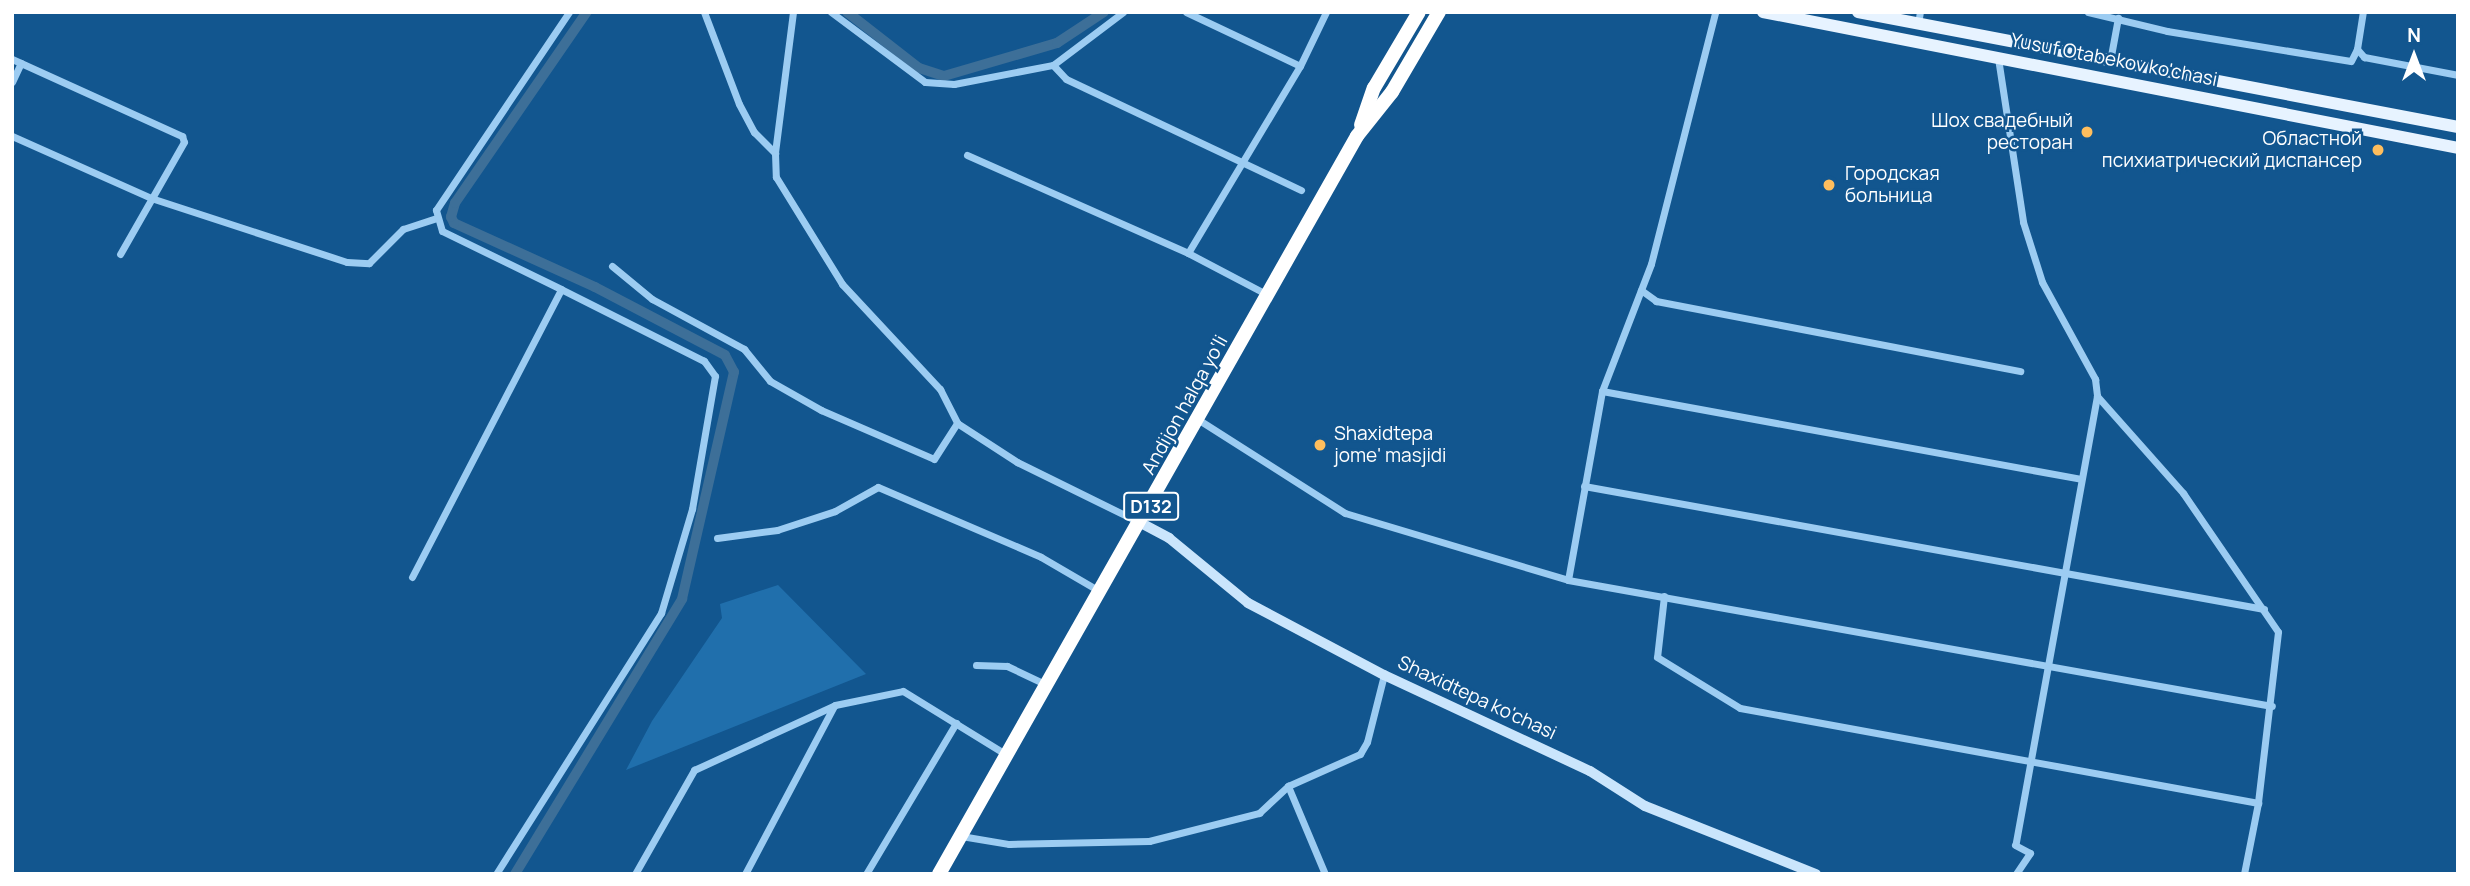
<!DOCTYPE html>
<meta charset="utf-8">
<style>
body{margin:0}
#map{position:relative;width:2470px;height:886px;overflow:hidden;background:#12568f;font-family:Manrope,sans-serif}
div>[style]{position:absolute}
[style*='--x']{left:calc(var(--x)*1px);top:calc(var(--y)*1px);width:calc(var(--w)*1px);rotate:calc(var(--a)*1deg)}
.green>*{inset:0;background:#206fac}
.canal>*{height:10px;margin:-5px;padding:0 5px;transform-origin:5px;border-radius:5px;background:#3d6f98}
.street>*{height:7px;margin:-3.5px;padding:0 3.5px;transform-origin:3.5px;border-radius:3.5px;background:#9cccf2}
.secondary>*{height:10px;margin:-5px;padding:0 5px;transform-origin:5px;border-radius:5px;background:#cae5fc}
.primary>*{height:12px;margin:-6px;padding:0 6px;transform-origin:6px;border-radius:6px;background:#e7f3ff}
.highway>*{height:14px;margin:-7px;padding:0 7px;transform-origin:7px;border-radius:7px;background:#fff}
.dots>*{width:19px;height:19px;translate:-50% -50%;box-sizing:border-box;border:4px solid #12568f;border-radius:50%}
span{translate:-50% -50%;white-space:nowrap;text-align:center;line-height:1.15;-webkit-text-stroke:5px #12568f;paint-order:stroke}
.shield-label span{padding:2px 5px;background:#12568f;border:2px solid;border-radius:5px;-webkit-text-stroke-width:0}
.shield-label{font-size:18px;color:#fff;font-weight:700}
.street-label{font-size:19px;color:#fff}
.poi-label{font-size:19px;color:#fff}
.right{translate:-100% -50%;text-align:right}
.left{translate:0 -50%;text-align:left}
.frame{position:absolute;inset:0;border:14px solid #fff;pointer-events:none}
.north{position:absolute;left:2379px;top:21px;width:70px;height:70px;-webkit-text-stroke:5px #12568f;paint-order:stroke;rotate:0deg;font-size:19px;font-weight:700;line-height:28px;text-align:center;color:#fff}
.north::after{content:'';display:block;margin:auto;width:24px;height:32px;background:#fff;clip-path:polygon(50% 0,100% 100%,50% 72%,0 100%)}
</style>
<div id="map">
<div class="green">
<i style="clip-path:polygon(778px 585px,866px 674px,626px 770px,652px 721px,722px 618px,720px 604px)"></i>
</div>
<div class="canal">
<i style="--x:847;--y:12;--w:91;--a:37.9"></i>
<i style="--x:919;--y:68;--w:26;--a:18"></i>
<i style="--x:944;--y:76;--w:118;--a:-16.3"></i>
<i style="--x:1057;--y:43;--w:56;--a:-33.4"></i>
<i style="--x:515;--y:874;--w:322;--a:-58.7"></i>
<i style="--x:682;--y:599;--w:233;--a:-77.1"></i>
<i style="--x:734;--y:372;--w:19;--a:-118"></i>
<i style="--x:725;--y:355;--w:147;--a:-152.4"></i>
<i style="--x:595;--y:287;--w:155;--a:-155.6"></i>
<i style="--x:454;--y:223;--w:7;--a:-117"></i>
<i style="--x:451;--y:217;--w:15;--a:-74"></i>
<i style="--x:455;--y:203;--w:232;--a:-55.4"></i>
</div>
<div class="street">
<i style="--x:704;--y:12;--w:98;--a:69.2"></i>
<i style="--x:739;--y:104;--w:32;--a:62"></i>
<i style="--x:754;--y:132;--w:30;--a:45"></i>
<i style="--x:793;--y:12;--w:142;--a:97.3"></i>
<i style="--x:775;--y:153;--w:24;--a:88"></i>
<i style="--x:776;--y:177;--w:126;--a:58.3"></i>
<i style="--x:842;--y:284;--w:144;--a:47"></i>
<i style="--x:940;--y:389;--w:38;--a:63"></i>
<i style="--x:957;--y:423;--w:72;--a:33"></i>
<i style="--x:1017;--y:462;--w:138;--a:26.2"></i>
<i style="--x:831;--y:12;--w:117;--a:36.7"></i>
<i style="--x:925;--y:82;--w:29;--a:4"></i>
<i style="--x:954;--y:84;--w:101;--a:-10.9"></i>
<i style="--x:1053;--y:65;--w:88;--a:-37.1"></i>
<i style="--x:1186;--y:12;--w:126;--a:25.3"></i>
<i style="--x:2088;--y:12;--w:81;--a:13.5"></i>
<i style="--x:2167;--y:31;--w:186;--a:9.3"></i>
<i style="--x:2351;--y:61;--w:13;--a:-63"></i>
<i style="--x:2357;--y:49;--w:37;--a:-81"></i>
<i style="--x:1918;--y:24;--w:12;--a:-81"></i>
<i style="--x:2357;--y:49;--w:11;--a:49"></i>
<i style="--x:2364;--y:57;--w:96;--a:10.8"></i>
<i style="--x:1998;--y:58;--w:166;--a:81.3"></i>
<i style="--x:2023;--y:222;--w:63;--a:72.4"></i>
<i style="--x:2042;--y:282;--w:111;--a:61.3"></i>
<i style="--x:2095;--y:379;--w:17;--a:83"></i>
<i style="--x:2097;--y:396;--w:456;--a:100.3"></i>
<i style="--x:2015;--y:845;--w:17;--a:28"></i>
<i style="--x:2030;--y:853;--w:25;--a:124"></i>
<i style="--x:12;--y:59;--w:187;--a:24.4"></i>
<i style="--x:182;--y:136;--w:6;--a:72"></i>
<i style="--x:184;--y:142;--w:129;--a:119.7"></i>
<i style="--x:2110;--y:61;--w:44;--a:-79.5"></i>
<i style="--x:1053;--y:65;--w:19;--a:47"></i>
<i style="--x:1066;--y:79;--w:260;--a:25.3"></i>
<i style="--x:12;--y:82;--w:21;--a:-65"></i>
<i style="--x:12;--y:136;--w:152;--a:24"></i>
<i style="--x:151;--y:198;--w:206;--a:18.1"></i>
<i style="--x:347;--y:262;--w:22;--a:3"></i>
<i style="--x:369;--y:263;--w:48;--a:-45"></i>
<i style="--x:403;--y:229;--w:35;--a:-18"></i>
<i style="--x:967;--y:155;--w:242;--a:23.9"></i>
<i style="--x:612;--y:266;--w:52;--a:39.5"></i>
<i style="--x:652;--y:299;--w:105;--a:28.5"></i>
<i style="--x:744;--y:349;--w:41;--a:50.9"></i>
<i style="--x:770;--y:381;--w:59;--a:29.6"></i>
<i style="--x:821;--y:410;--w:123;--a:23.4"></i>
<i style="--x:934;--y:459;--w:43;--a:-57.4"></i>
<i style="--x:1641;--y:290;--w:19;--a:36"></i>
<i style="--x:1656;--y:301;--w:371;--a:10.9"></i>
<i style="--x:1268;--y:295;--w:90;--a:-152.3"></i>
<i style="--x:1188;--y:253;--w:218;--a:-59.1"></i>
<i style="--x:1300;--y:66;--w:60;--a:-64.3"></i>
<i style="--x:1602;--y:391;--w:487;--a:10.4"></i>
<i style="--x:2097;--y:396;--w:130;--a:48.4"></i>
<i style="--x:2183;--y:493;--w:168;--a:55.6"></i>
<i style="--x:2278;--y:632;--w:172;--a:96.7"></i>
<i style="--x:1199;--y:420;--w:173;--a:32.5"></i>
<i style="--x:1345;--y:513;--w:233;--a:16.7"></i>
<i style="--x:1568;--y:580;--w:715;--a:10.15"></i>
<i style="--x:1584;--y:486;--w:691;--a:10.25"></i>
<i style="--x:717;--y:538;--w:61;--a:-7.6"></i>
<i style="--x:777;--y:530;--w:61;--a:-18.1"></i>
<i style="--x:835;--y:511;--w:49;--a:-29.2"></i>
<i style="--x:878;--y:487;--w:177;--a:23.2"></i>
<i style="--x:1041;--y:557;--w:69;--a:30.3"></i>
<i style="--x:412;--y:577;--w:324;--a:-62.6"></i>
<i style="--x:561;--y:289;--w:132;--a:-154"></i>
<i style="--x:442;--y:231;--w:22;--a:-106"></i>
<i style="--x:436;--y:210;--w:239;--a:-56.1"></i>
<i style="--x:1568;--y:580;--w:192;--a:-79.8"></i>
<i style="--x:1602;--y:391;--w:136;--a:-68.9"></i>
<i style="--x:1651;--y:264;--w:260;--a:-75.7"></i>
<i style="--x:1664;--y:596;--w:61;--a:96.5"></i>
<i style="--x:1657;--y:657;--w:97;--a:31.6"></i>
<i style="--x:1740;--y:708;--w:527;--a:10.39"></i>
<i style="--x:2258;--y:803;--w:72;--a:101.2"></i>
<i style="--x:976;--y:665;--w:31;--a:2"></i>
<i style="--x:1007;--y:666;--w:44;--a:25.4"></i>
<i style="--x:1288;--y:786;--w:95;--a:67.2"></i>
<i style="--x:961;--y:836;--w:49;--a:9.5"></i>
<i style="--x:1009;--y:844;--w:140;--a:-1.2"></i>
<i style="--x:1149;--y:841;--w:114;--a:-14.3"></i>
<i style="--x:1259;--y:813;--w:40;--a:-43"></i>
<i style="--x:1288;--y:786;--w:79;--a:-24"></i>
<i style="--x:1360;--y:754;--w:14;--a:-60"></i>
<i style="--x:1367;--y:742;--w:69;--a:-75.8"></i>
<i style="--x:496;--y:874;--w:309;--a:-57.7"></i>
<i style="--x:661;--y:613;--w:109;--a:-73.4"></i>
<i style="--x:692;--y:509;--w:135;--a:-80.2"></i>
<i style="--x:715;--y:376;--w:19;--a:-126"></i>
<i style="--x:704;--y:361;--w:160;--a:-153.3"></i>
<i style="--x:635;--y:874;--w:120;--a:-60.4"></i>
<i style="--x:694;--y:770;--w:155;--a:-24.7"></i>
<i style="--x:835;--y:705;--w:69;--a:-11.6"></i>
<i style="--x:903;--y:691;--w:122;--a:31.6"></i>
<i style="--x:745;--y:874;--w:190;--a:-62.1"></i>
<i style="--x:866;--y:874;--w:176;--a:-59.2"></i>
</div>
<div class="secondary">
<i style="--x:1141;--y:523;--w:32;--a:28"></i>
<i style="--x:1169;--y:538;--w:102;--a:39.4"></i>
<i style="--x:1248;--y:603;--w:154;--a:27.9"></i>
<i style="--x:1384;--y:675;--w:227;--a:25"></i>
<i style="--x:1590;--y:771;--w:65;--a:32.5"></i>
<i style="--x:1645;--y:806;--w:184;--a:21.7"></i>
</div>
<div class="primary">
<i style="--x:1763;--y:12;--w:708;--a:11.07"></i>
<i style="--x:1858;--y:12;--w:611;--a:10.85"></i>
</div>
<div class="highway">
<i style="--x:1361;--y:125;--w:39;--a:-71"></i>
<i style="--x:1374;--y:88;--w:88;--a:-59.4"></i>
<i style="--x:939;--y:874;--w:848;--a:-60.47"></i>
<i style="--x:1357;--y:136;--w:56;--a:-51.5"></i>
<i style="--x:1392;--y:92;--w:93;--a:-59.6"></i>
</div>
<div class="dots">
<i style="left:2087px;top:132px;background:#ffbe5d"></i>
<i style="left:2378px;top:150px;background:#ffbe5d"></i>
<i style="left:1829px;top:185px;background:#ffbe5d"></i>
<i style="left:1320px;top:445px;background:#ffbe5d"></i>
</div>
<div class="shield-label">
<span style="left:1151px;top:506px">D132</span>
</div>
<div class="street-label">
<span style="left:2114px;top:60px;rotate:11deg">Yusuf Otabekov ko'chasi</span>
<span style="left:1185px;top:405px;rotate:-61deg">Andijon halqa yo‘li</span>
<span style="left:1477px;top:698px;rotate:25deg">Shaxidtepa ko'chasi</span>
</div>
<div class="poi-label">
<span class="right" style="left:2073px;top:132px">Шох свадебный<br>ресторан</span>
<span class="right" style="left:2362px;top:150px">Областной<br>психиатрический диспансер</span>
<span class="left" style="left:1845px;top:185px">Городская<br>больница</span>
<span class="left" style="left:1334px;top:445px">Shaxidtepa<br>jome' masjidi</span>
</div>
<div class="frame"></div>
<div class="north">N</div>
</div>
